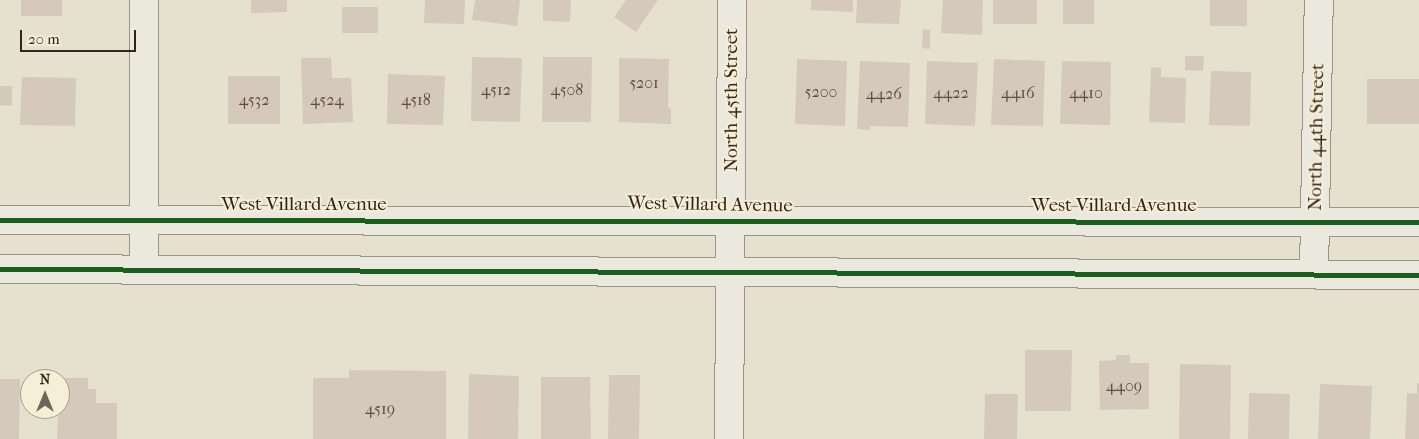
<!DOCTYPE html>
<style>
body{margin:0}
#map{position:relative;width:1419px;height:439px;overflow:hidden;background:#e6e0ce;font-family:"IM FELL French Canon",serif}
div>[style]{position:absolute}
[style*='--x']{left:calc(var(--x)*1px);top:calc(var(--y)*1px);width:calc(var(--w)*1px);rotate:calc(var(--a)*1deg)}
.building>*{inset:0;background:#d5c9bb}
.roads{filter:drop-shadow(1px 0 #999388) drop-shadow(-1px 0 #999388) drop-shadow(0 1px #999388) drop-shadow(0 -1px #999388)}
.minor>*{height:28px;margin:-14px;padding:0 14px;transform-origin:14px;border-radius:14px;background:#ebe8de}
.cycleway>*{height:5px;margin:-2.5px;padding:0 2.5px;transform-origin:2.5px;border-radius:2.5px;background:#1b5e20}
span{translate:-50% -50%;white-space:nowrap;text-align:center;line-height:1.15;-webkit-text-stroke:4px #f5efd8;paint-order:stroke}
.number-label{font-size:16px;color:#5d4c42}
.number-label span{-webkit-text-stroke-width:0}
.street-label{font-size:19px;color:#35221a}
.north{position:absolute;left:20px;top:369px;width:50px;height:50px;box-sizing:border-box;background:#f5efd8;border:1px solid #a89d8c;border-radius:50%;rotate:0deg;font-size:14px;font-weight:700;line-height:20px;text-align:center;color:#35221a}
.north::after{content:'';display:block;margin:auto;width:18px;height:22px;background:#736459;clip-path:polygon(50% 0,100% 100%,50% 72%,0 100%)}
.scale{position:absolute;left:20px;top:30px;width:116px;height:22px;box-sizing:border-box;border:2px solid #35221a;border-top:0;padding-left:6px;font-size:15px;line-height:18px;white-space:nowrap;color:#35221a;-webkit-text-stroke:4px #f5efd8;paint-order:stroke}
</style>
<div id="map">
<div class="building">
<i style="clip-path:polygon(21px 0,62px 0,62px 16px,21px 16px)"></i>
<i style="clip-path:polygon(251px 0,287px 0,287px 12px,251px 13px)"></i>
<i style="clip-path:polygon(425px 0,465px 0,464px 24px,424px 23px)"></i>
<i style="clip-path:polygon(475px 0,520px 0,517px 26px,472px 20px)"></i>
<i style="clip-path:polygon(543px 0,571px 0,570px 22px,543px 21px)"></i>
<i style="clip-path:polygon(626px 0,658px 0,636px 32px,614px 17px)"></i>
<i style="clip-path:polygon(811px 0,853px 0,853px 12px,811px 10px)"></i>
<i style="clip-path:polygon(857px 0,901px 0,899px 24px,856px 23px)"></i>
<i style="clip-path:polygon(943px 0,983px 0,982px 35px,941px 33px)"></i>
<i style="clip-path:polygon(993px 0,1037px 0,1037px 24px,993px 24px)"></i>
<i style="clip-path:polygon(1063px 0,1094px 0,1094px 24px,1063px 24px)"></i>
<i style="clip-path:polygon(1210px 0,1247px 0,1247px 26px,1210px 26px)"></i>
<i style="clip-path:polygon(342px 7px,378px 7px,378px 33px,342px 33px)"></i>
<i style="clip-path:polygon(923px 29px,930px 30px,930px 49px,922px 48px)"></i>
<i style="clip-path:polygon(1185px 56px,1204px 56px,1203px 71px,1185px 70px)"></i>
<i style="clip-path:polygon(472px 57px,522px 58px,520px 122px,471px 121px)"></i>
<i style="clip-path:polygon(543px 57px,592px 57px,591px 122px,542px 122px)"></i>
<i style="clip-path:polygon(301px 58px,331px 58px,332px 78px,351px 78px,353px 122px,303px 124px)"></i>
<i style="clip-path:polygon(619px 58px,669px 59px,668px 107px,671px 108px,671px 124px,619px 122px)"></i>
<i style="clip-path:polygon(797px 59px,847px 61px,845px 126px,795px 124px)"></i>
<i style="clip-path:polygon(994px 59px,1045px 61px,1043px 126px,991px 125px)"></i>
<i style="clip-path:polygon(860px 61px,910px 63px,908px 127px,870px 126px,870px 130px,857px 129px)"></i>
<i style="clip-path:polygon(927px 61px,978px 63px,975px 126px,925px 124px)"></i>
<i style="clip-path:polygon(1062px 61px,1111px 62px,1110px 125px,1060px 124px)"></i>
<i style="clip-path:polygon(1151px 67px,1161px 68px,1161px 77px,1186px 78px,1185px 123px,1149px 122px)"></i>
<i style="clip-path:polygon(1211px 71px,1251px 72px,1250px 126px,1209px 125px)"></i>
<i style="clip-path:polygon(388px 74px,445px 76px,443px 125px,387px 124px)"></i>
<i style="clip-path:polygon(228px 76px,280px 76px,280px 124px,228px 124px)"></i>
<i style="clip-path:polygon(22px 77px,76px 78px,75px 126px,20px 125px)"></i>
<i style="clip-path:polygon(1367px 79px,1419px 79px,1419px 124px,1367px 124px)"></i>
<i style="clip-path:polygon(0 86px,12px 86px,12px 106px,0 105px)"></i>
<i style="clip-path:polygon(1025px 350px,1072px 350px,1071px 411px,1025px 411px)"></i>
<i style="clip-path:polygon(1116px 355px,1130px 355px,1130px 363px,1149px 363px,1149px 409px,1100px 410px,1099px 361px,1116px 360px)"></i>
<i style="clip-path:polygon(1180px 364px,1231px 365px,1230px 439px,1179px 439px)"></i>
<i style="clip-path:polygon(349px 370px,446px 371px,446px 439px,313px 439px,313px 378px,349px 378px)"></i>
<i style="clip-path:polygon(469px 374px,519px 376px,518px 439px,468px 439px)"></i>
<i style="clip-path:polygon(609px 375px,640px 375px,639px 439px,608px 439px)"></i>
<i style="clip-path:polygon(541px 377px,590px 377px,591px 439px,541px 439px)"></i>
<i style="clip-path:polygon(60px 378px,88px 378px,88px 389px,96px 389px,96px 403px,117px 403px,117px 439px,57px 439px)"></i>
<i style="clip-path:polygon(0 379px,20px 379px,19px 439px,0 439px)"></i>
<i style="clip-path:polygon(1417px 383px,1419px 383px,1419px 439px,1405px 439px,1407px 393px,1417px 394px)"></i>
<i style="clip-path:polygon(1320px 384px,1372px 386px,1370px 439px,1318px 439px)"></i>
<i style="clip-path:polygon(1249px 393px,1290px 394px,1289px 439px,1248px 439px)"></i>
<i style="clip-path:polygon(985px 394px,1018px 394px,1017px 439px,984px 439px)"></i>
</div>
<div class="roads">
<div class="minor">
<i style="--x:144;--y:0;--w:270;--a:90"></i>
<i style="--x:0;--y:220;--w:1419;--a:0.08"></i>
<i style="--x:0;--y:269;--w:1419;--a:0.24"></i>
<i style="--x:1314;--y:274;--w:274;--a:-89"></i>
<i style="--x:729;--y:439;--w:439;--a:-89.6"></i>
</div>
</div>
<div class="cycleway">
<i style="--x:0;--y:220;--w:1419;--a:0.08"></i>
<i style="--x:0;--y:269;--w:1419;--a:0.24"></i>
</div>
<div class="number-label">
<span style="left:644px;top:83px">5201</span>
<span style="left:496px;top:90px">4512</span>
<span style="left:567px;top:90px">4508</span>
<span style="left:821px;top:92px">5200</span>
<span style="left:951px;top:93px">4422</span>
<span style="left:1018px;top:93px">4416</span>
<span style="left:1086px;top:93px">4410</span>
<span style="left:884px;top:94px">4426</span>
<span style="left:254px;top:100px">4532</span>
<span style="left:327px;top:100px">4524</span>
<span style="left:416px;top:100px">4518</span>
<span style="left:1124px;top:386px">4409</span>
<span style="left:380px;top:409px">4519</span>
</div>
<div class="street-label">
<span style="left:732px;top:100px;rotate:-90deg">North 45th Street</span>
<span style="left:1317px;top:137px;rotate:-89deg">North 44th Street</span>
<span style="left:304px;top:205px">West Villard Avenue</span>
<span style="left:710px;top:205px;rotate:1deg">West Villard Avenue</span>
<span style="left:1114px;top:206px">West Villard Avenue</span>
</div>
<div class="north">N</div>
<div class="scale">20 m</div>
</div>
